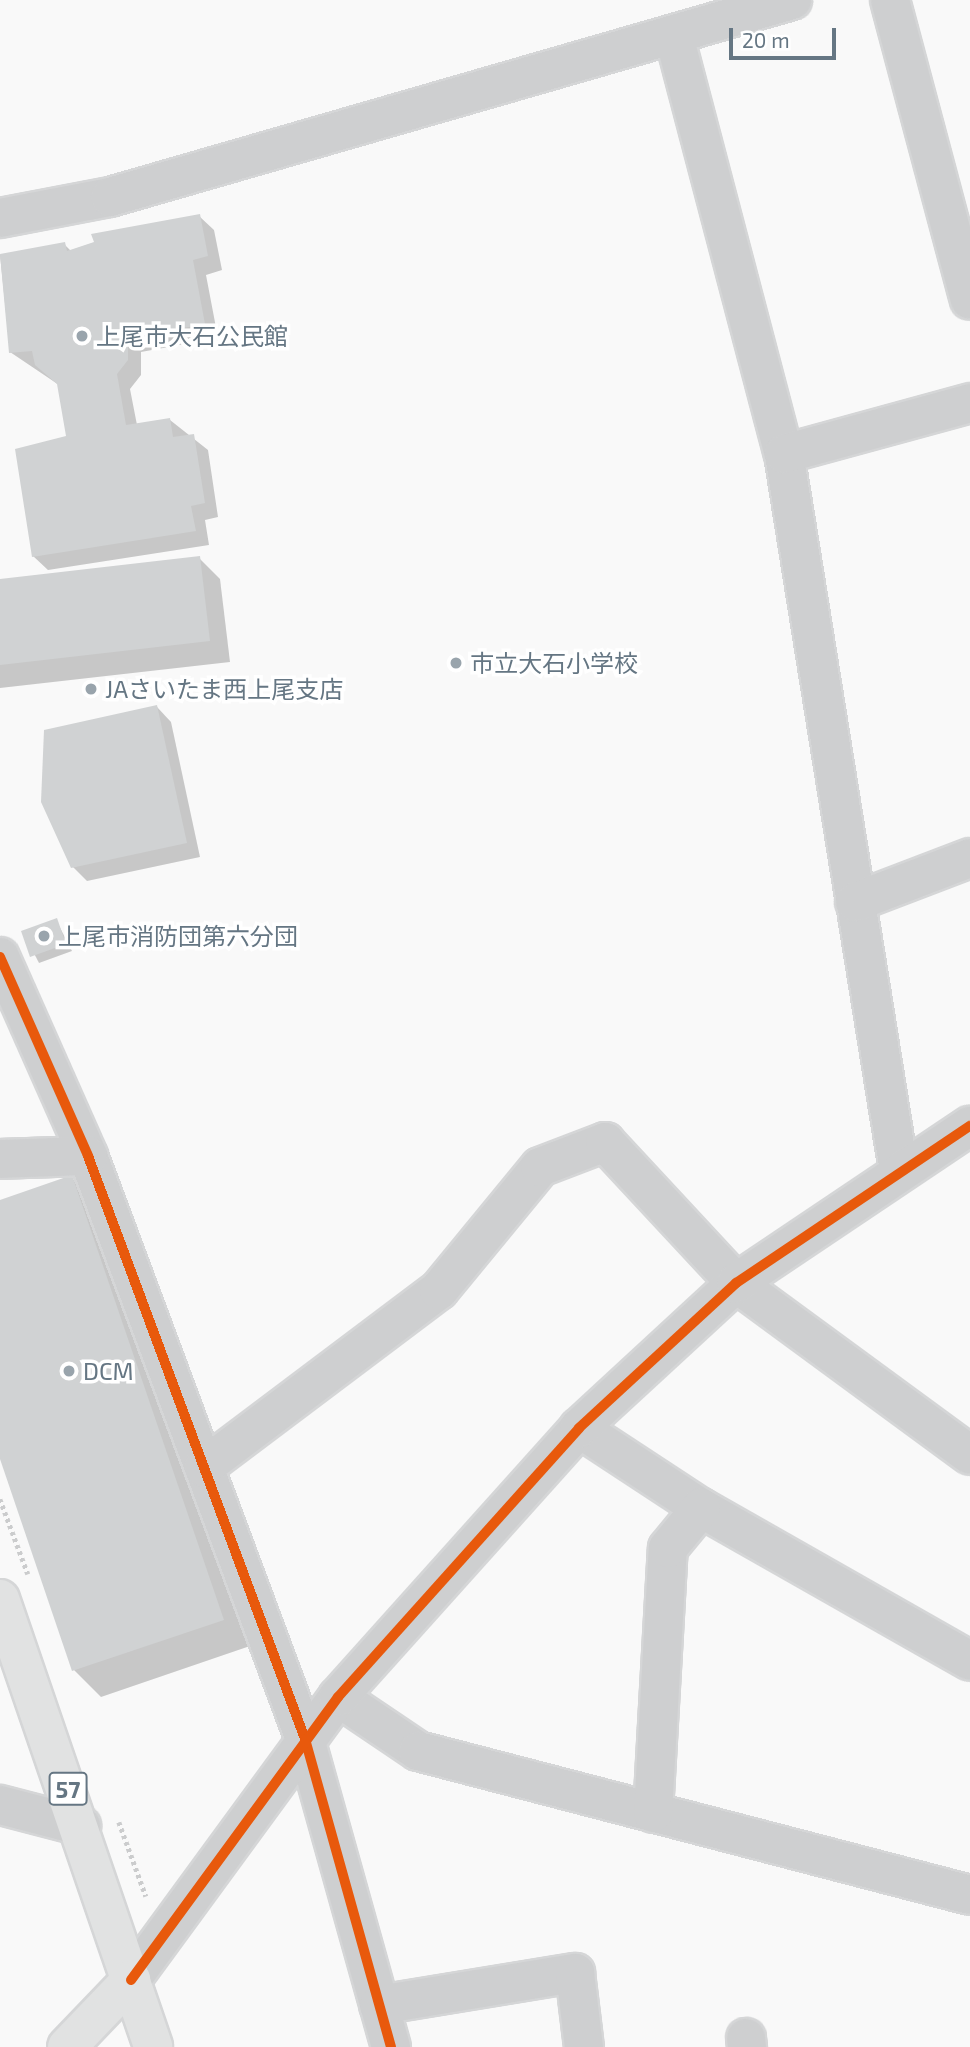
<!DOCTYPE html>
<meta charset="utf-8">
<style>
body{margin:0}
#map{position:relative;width:970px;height:2047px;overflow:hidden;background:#f9f9f9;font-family:"Exo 2","Noto Sans JP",sans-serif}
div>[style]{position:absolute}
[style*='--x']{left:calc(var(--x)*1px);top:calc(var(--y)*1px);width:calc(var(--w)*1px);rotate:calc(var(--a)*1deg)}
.shadow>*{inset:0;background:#0003}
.building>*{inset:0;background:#d0d2d3}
.path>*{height:4.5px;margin-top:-2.25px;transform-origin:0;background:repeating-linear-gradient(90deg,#cbcccd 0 3.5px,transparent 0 7px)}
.roads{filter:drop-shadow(2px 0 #d5d6d7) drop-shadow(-2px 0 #d5d6d7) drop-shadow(0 2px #d5d6d7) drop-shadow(0 -2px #d5d6d7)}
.minor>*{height:38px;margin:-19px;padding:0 19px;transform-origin:19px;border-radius:19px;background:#cecfd0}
.major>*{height:38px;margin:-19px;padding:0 19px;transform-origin:19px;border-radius:19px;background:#e1e2e2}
.cycleway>*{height:10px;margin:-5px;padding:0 5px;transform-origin:5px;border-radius:5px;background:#e8590c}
.dots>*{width:19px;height:19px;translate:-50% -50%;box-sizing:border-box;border:4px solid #fff;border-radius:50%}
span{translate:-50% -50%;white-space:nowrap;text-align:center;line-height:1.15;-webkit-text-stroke:7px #fff;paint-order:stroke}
.shield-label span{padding:2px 5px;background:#fff;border:2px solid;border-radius:5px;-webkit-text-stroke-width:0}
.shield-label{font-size:23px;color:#657683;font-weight:700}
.poi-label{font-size:24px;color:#657683}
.left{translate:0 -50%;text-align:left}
.scale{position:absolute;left:729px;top:28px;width:107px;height:32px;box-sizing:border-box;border:4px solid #657683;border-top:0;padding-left:9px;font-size:21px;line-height:24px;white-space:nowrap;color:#657683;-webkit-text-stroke:5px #fff;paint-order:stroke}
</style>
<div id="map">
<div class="shadow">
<i style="clip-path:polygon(199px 216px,214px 230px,222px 270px,206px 275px,218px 338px,141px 352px,141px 375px,130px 389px,137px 425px,170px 420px,208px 450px,218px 517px,205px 520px,209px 545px,48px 570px,33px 556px,68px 437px,59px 385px,10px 352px,0 255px,64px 244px,71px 251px)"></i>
<i style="clip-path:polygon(199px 558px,220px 579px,230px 662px,0 688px,0 581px)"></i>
<i style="clip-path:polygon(157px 707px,171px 722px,200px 857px,87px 881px,73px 867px)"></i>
<i style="clip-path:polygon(56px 920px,72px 951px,39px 963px,23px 932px)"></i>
<i style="clip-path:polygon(71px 1177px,98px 1204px,250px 1646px,101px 1697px,74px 1670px,0 1454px,0 1202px)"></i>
</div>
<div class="building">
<i style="clip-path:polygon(200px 214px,208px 256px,193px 260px,205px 324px,128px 338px,128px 360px,117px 374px,126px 425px,170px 418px,173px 437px,194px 434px,205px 503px,191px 506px,196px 531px,32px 557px,15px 449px,66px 436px,57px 384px,35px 365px,32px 351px,9px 353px,0 254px,65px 242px,67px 251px,94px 242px,91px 234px)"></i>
<i style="clip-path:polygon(200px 556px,210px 641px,0 665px,0 579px)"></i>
<i style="clip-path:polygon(157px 705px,187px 843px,71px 868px,41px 802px,44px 730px)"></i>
<i style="clip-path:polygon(57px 918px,66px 944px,30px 957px,21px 931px)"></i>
<i style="clip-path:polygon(72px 1175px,224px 1620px,72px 1671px,0 1459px,0 1200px)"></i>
</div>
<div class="path">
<i style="--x:0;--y:1499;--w:80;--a:69.5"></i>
<i style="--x:119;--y:1822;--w:79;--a:70"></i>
</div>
<div class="roads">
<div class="minor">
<i style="--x:890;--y:0;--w:310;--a:75.1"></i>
<i style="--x:674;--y:36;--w:432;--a:75.3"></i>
<i style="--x:784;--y:454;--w:725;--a:80.88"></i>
<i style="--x:0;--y:218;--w:112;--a:-10.8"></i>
<i style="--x:110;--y:197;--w:710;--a:-16.11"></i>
<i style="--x:784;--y:454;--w:193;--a:-15.3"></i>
<i style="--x:855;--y:902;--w:123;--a:-20.9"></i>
<i style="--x:0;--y:957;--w:218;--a:66.1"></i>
<i style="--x:88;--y:1156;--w:622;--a:69.58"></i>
<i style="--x:305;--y:1739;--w:320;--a:74.4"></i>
<i style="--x:0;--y:1159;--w:88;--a:-2"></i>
<i style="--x:579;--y:1428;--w:146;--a:33.3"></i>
<i style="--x:701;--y:1508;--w:309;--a:29.6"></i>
<i style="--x:204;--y:1467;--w:294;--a:-37"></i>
<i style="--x:439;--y:1290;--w:159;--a:-50.6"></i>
<i style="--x:540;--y:1167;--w:70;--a:-21"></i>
<i style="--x:605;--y:1142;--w:192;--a:47.1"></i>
<i style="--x:736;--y:1283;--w:290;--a:36.3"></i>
<i style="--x:338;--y:1697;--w:97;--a:34"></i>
<i style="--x:418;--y:1751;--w:570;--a:14.62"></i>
<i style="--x:0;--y:1805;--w:84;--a:14.5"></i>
<i style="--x:653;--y:1813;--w:265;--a:-86.8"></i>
<i style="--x:668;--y:1548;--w:52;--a:-50.5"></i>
<i style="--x:131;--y:1980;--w:351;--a:-53.8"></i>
<i style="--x:338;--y:1697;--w:361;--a:-48.1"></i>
<i style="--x:579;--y:1428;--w:214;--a:-42.7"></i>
<i style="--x:736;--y:1283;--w:282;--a:-33.9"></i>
<i style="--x:379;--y:2005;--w:199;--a:-9.3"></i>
<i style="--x:575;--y:1973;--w:75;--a:83.1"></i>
<i style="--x:746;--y:2038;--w:9;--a:84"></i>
</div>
<div class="major">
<i style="--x:0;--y:1599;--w:473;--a:71.1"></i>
<i style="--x:67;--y:2047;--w:93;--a:-46.3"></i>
</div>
</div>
<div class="cycleway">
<i style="--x:0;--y:957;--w:218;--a:66.1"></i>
<i style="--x:88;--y:1156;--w:622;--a:69.58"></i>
<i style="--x:305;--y:1739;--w:320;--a:74.4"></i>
<i style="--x:131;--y:1980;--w:351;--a:-53.8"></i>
<i style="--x:338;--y:1697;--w:361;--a:-48.1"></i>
<i style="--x:579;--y:1428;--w:214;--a:-42.7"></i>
<i style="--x:736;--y:1283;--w:282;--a:-33.9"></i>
</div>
<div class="dots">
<i style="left:82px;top:336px;background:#99a4ac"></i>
<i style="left:456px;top:663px;background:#99a4ac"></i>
<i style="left:91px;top:689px;background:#99a4ac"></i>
<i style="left:44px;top:936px;background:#99a4ac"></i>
<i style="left:69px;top:1371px;background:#99a4ac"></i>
</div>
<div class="shield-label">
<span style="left:68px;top:1789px">57</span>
</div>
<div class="poi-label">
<span class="left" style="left:96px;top:336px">上尾市大石公民館</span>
<span class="left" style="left:470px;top:663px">市立大石小学校</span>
<span class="left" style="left:105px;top:689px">JAさいたま西上尾支店</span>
<span class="left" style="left:58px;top:936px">上尾市消防団第六分団</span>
<span class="left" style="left:83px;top:1371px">DCM</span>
</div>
<div class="scale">20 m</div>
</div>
